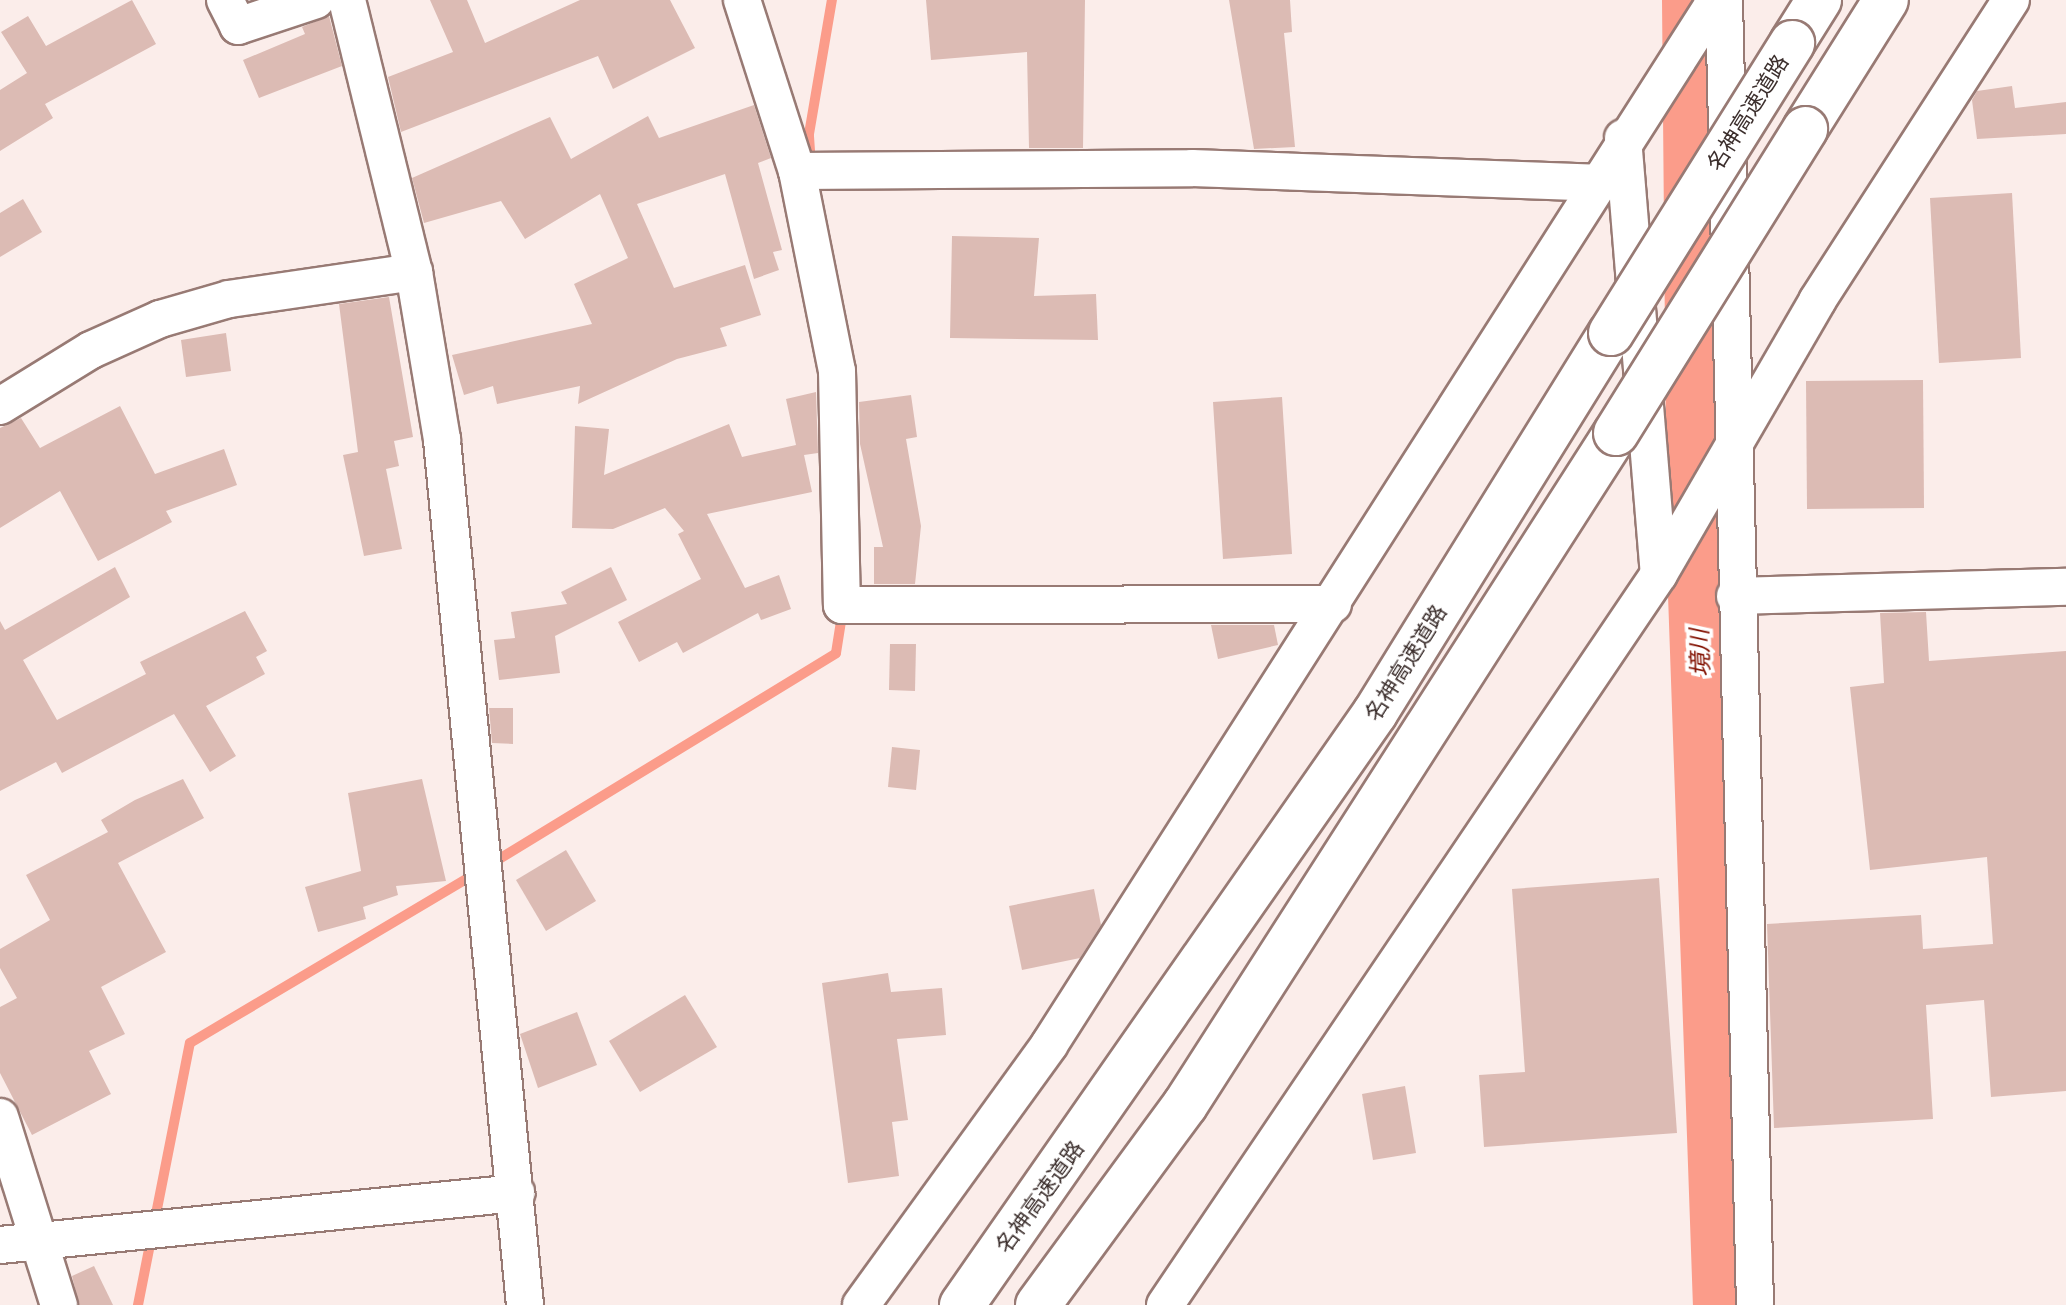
<!DOCTYPE html>
<meta charset="utf-8">
<style>
body{margin:0}
#map{position:relative;width:2066px;height:1305px;overflow:hidden;background:#fbedea;font-family:Raleway,"Noto Sans JP",sans-serif}
div>[style]{position:absolute}
[style*='--x']{left:calc(var(--x)*1px);top:calc(var(--y)*1px);width:calc(var(--w)*1px);rotate:calc(var(--a)*1deg)}
.stream>*{height:10px;margin:-5px;padding:0 5px;transform-origin:5px;border-radius:5px;background:#fb9c8a}
.river>*{height:60px;margin:-30px;padding:0 30px;transform-origin:30px;border-radius:30px;background:#fb9c8a}
.building>*{inset:0;background:#dcbbb4}
.roads{filter:drop-shadow(2px 0 #987a74) drop-shadow(-2px 0 #987a74) drop-shadow(0 2px #987a74) drop-shadow(0 -2px #987a74)}
.street>*{height:36px;margin:-18px;padding:0 18px;transform-origin:18px;border-radius:18px;background:#fff}
.highway>*{height:44px;margin:-22px;padding:0 22px;transform-origin:22px;border-radius:22px;background:#fff}
.bridges{filter:drop-shadow(2px 0 #987a74) drop-shadow(-2px 0 #987a74) drop-shadow(0 2px #987a74) drop-shadow(0 -2px #987a74)}
.highway-bridge>*{height:44px;margin:-22px;padding:0 22px;transform-origin:22px;border-radius:22px;background:#fff}
span{translate:-50% -50%;white-space:nowrap;text-align:center;line-height:1.15;-webkit-text-stroke:7px #fff;paint-order:stroke}
.street-label{font-size:22px;color:#3c2f2d}
.water-label{font-size:24px;color:#821101;font-style:italic}
</style>
<div id="map">
<div class="stream">
<i style="--x:811;--y:165;--w:31;--a:-94"></i>
<i style="--x:809;--y:134;--w:136;--a:-80.3"></i>
<i style="--x:491;--y:864;--w:404;--a:-31.4"></i>
<i style="--x:836;--y:653;--w:45;--a:-81"></i>
<i style="--x:138;--y:1305;--w:267;--a:-78.8"></i>
<i style="--x:190;--y:1043;--w:335;--a:-30.7"></i>
</div>
<div class="river">
<i style="--x:1692;--y:0;--w:566;--a:89.49"></i>
<i style="--x:1697;--y:566;--w:739;--a:87.99"></i>
</div>
<div class="building">
<i style="clip-path:polygon(132px 0,156px 44px,45px 104px,53px 118px,0 151px,0 90px,27px 73px,1px 32px,28px 16px,46px 46px)"></i>
<i style="clip-path:polygon(430px 0,467px 0,485px 43px,580px 0,670px 0,695px 48px,613px 89px,598px 56px,401px 132px,388px 77px,453px 52px)"></i>
<i style="clip-path:polygon(926px 0,1085px 0,1083px 148px,1029px 148px,1027px 52px,931px 60px)"></i>
<i style="clip-path:polygon(1229px 0,1290px 0,1292px 32px,1284px 33px,1295px 147px,1254px 149px)"></i>
<i style="clip-path:polygon(329px 16px,342px 66px,259px 98px,243px 60px,305px 34px,302px 27px)"></i>
<i style="clip-path:polygon(2012px 86px,2015px 108px,2066px 102px,2066px 134px,1977px 139px,1972px 100px,1977px 91px)"></i>
<i style="clip-path:polygon(754px 105px,771px 158px,758px 163px,782px 250px,773px 252px,779px 270px,754px 279px,725px 174px,637px 204px,674px 288px,745px 265px,761px 315px,720px 328px,727px 346px,677px 359px,578px 404px,580px 386px,497px 404px,493px 386px,464px 395px,452px 355px,592px 324px,574px 284px,628px 258px,600px 194px,525px 239px,501px 201px,424px 223px,412px 178px,550px 117px,571px 159px,648px 116px,659px 138px)"></i>
<i style="clip-path:polygon(2012px 193px,2021px 358px,1939px 363px,1930px 198px)"></i>
<i style="clip-path:polygon(23px 199px,42px 232px,0 257px,0 213px)"></i>
<i style="clip-path:polygon(952px 236px,1039px 238px,1034px 296px,1096px 294px,1098px 340px,950px 338px)"></i>
<i style="clip-path:polygon(389px 297px,413px 437px,394px 441px,399px 466px,386px 469px,402px 549px,364px 556px,343px 455px,358px 452px,339px 304px)"></i>
<i style="clip-path:polygon(226px 333px,231px 371px,186px 377px,181px 340px)"></i>
<i style="clip-path:polygon(1923px 380px,1924px 508px,1807px 509px,1806px 381px)"></i>
<i style="clip-path:polygon(816px 392px,818px 453px,804px 455px,812px 492px,707px 514px,745px 588px,779px 575px,791px 609px,761px 620px,758px 613px,683px 653px,677px 642px,639px 662px,618px 622px,701px 579px,678px 534px,684px 531px,665px 508px,613px 529px,572px 528px,575px 426px,609px 429px,604px 475px,729px 424px,742px 457px,796px 445px,786px 399px)"></i>
<i style="clip-path:polygon(911px 395px,917px 437px,906px 439px,921px 526px,915px 584px,874px 584px,874px 547px,883px 547px,860px 444px,859px 402px)"></i>
<i style="clip-path:polygon(1282px 397px,1292px 554px,1223px 559px,1213px 402px)"></i>
<i style="clip-path:polygon(120px 406px,155px 474px,224px 449px,237px 485px,166px 511px,172px 522px,98px 561px,60px 491px,0 528px,0 428px,21px 418px,40px 448px)"></i>
<i style="clip-path:polygon(115px 567px,130px 597px,23px 660px,57px 720px,146px 674px,140px 662px,245px 611px,267px 651px,256px 657px,265px 674px,206px 706px,236px 756px,210px 772px,174px 714px,62px 773px,56px 762px,0 791px,0 621px,5px 630px)"></i>
<i style="clip-path:polygon(611px 567px,627px 600px,555px 636px,560px 673px,499px 680px,494px 640px,515px 638px,511px 612px,567px 604px,561px 592px)"></i>
<i style="clip-path:polygon(1926px 612px,1929px 661px,2066px 651px,2066px 1091px,1991px 1097px,1984px 1000px,1926px 1005px,1933px 1119px,1774px 1128px,1767px 924px,1921px 915px,1923px 949px,1993px 944px,1987px 857px,1870px 870px,1850px 687px,1884px 683px,1880px 613px)"></i>
<i style="clip-path:polygon(1211px 625px,1274px 625px,1278px 645px,1218px 659px)"></i>
<i style="clip-path:polygon(890px 644px,916px 644px,915px 691px,889px 690px)"></i>
<i style="clip-path:polygon(489px 708px,513px 708px,513px 744px,492px 743px)"></i>
<i style="clip-path:polygon(892px 747px,920px 750px,916px 790px,888px 787px)"></i>
<i style="clip-path:polygon(183px 779px,204px 818px,118px 863px,166px 952px,101px 987px,125px 1034px,89px 1051px,111px 1094px,32px 1135px,0 1073px,0 1007px,17px 998px,0 968px,0 949px,50px 920px,26px 875px,108px 832px,101px 820px,135px 800px)"></i>
<i style="clip-path:polygon(422px 779px,446px 881px,396px 886px,398px 895px,363px 907px,366px 919px,318px 932px,305px 887px,361px 871px,348px 793px)"></i>
<i style="clip-path:polygon(566px 850px,596px 901px,546px 931px,516px 880px)"></i>
<i style="clip-path:polygon(1659px 878px,1677px 1133px,1484px 1147px,1479px 1075px,1525px 1072px,1512px 889px)"></i>
<i style="clip-path:polygon(1094px 889px,1101px 925px,1080px 958px,1022px 970px,1009px 906px)"></i>
<i style="clip-path:polygon(888px 973px,891px 992px,942px 988px,946px 1035px,897px 1039px,908px 1120px,892px 1122px,899px 1176px,848px 1183px,822px 983px)"></i>
<i style="clip-path:polygon(685px 995px,717px 1047px,640px 1092px,609px 1041px)"></i>
<i style="clip-path:polygon(577px 1012px,597px 1065px,538px 1088px,520px 1034px)"></i>
<i style="clip-path:polygon(1405px 1086px,1416px 1153px,1373px 1160px,1362px 1094px)"></i>
<i style="clip-path:polygon(94px 1266px,113px 1305px,79px 1305px,72px 1276px)"></i>
</div>
<div class="roads">
<div class="street">
<i style="--x:225;--y:0;--w:29;--a:63"></i>
<i style="--x:238;--y:26;--w:82;--a:-18.4"></i>
<i style="--x:347;--y:0;--w:280;--a:76.2"></i>
<i style="--x:414;--y:272;--w:170;--a:80.5"></i>
<i style="--x:442;--y:440;--w:869;--a:84.52"></i>
<i style="--x:742;--y:0;--w:180;--a:72.2"></i>
<i style="--x:797;--y:171;--w:204;--a:78.7"></i>
<i style="--x:837;--y:371;--w:234;--a:88.8"></i>
<i style="--x:842;--y:605;--w:491;--a:-0.1"></i>
<i style="--x:1724;--y:0;--w:1305;--a:88.64"></i>
<i style="--x:1623;--y:138;--w:437;--a:85.3"></i>
<i style="--x:797;--y:171;--w:395;--a:-0.4"></i>
<i style="--x:1192;--y:168;--w:405;--a:2.1"></i>
<i style="--x:0;--y:406;--w:107;--a:-31.6"></i>
<i style="--x:91;--y:350;--w:76;--a:-24.2"></i>
<i style="--x:160;--y:319;--w:72;--a:-16.2"></i>
<i style="--x:229;--y:299;--w:187;--a:-8.3"></i>
<i style="--x:1735;--y:596;--w:331;--a:-1.6"></i>
<i style="--x:0;--y:1117;--w:197;--a:72.6"></i>
<i style="--x:0;--y:1245;--w:519;--a:-5.75"></i>
<i style="--x:861;--y:1305;--w:321;--a:-54.1"></i>
<i style="--x:1049;--y:1045;--w:1240;--a:-57.45"></i>
<i style="--x:1165;--y:1305;--w:882;--a:-55.95"></i>
<i style="--x:1659;--y:574;--w:315;--a:-59.9"></i>
<i style="--x:1817;--y:301;--w:358;--a:-57.2"></i>
</div>
<div class="highway">
<i style="--x:1792;--y:43;--w:51;--a:-57.9"></i>
<i style="--x:1805;--y:129;--w:152;--a:-57.9"></i>
<i style="--x:962;--y:1305;--w:722;--a:-55.1"></i>
<i style="--x:1375;--y:713;--w:447;--a:-58.2"></i>
<i style="--x:1038;--y:1305;--w:248;--a:-53.7"></i>
<i style="--x:1185;--y:1105;--w:798;--a:-57.33"></i>
</div>
</div>
<div class="bridges">
<div class="highway-bridge">
<i style="--x:1611;--y:333;--w:342;--a:-58"></i>
<i style="--x:1616;--y:433;--w:358;--a:-58.1"></i>
</div>
</div>
<div class="street-label">
<span style="left:1748px;top:113px;rotate:-58deg">名神高速道路</span>
<span style="left:1406px;top:663px;rotate:-58deg">名神高速道路</span>
<span style="left:1040px;top:1197px;rotate:-54deg">名神高速道路</span>
</div>
<div class="water-label">
<span style="left:1700px;top:653px;rotate:-92deg">境川</span>
</div>
</div>
